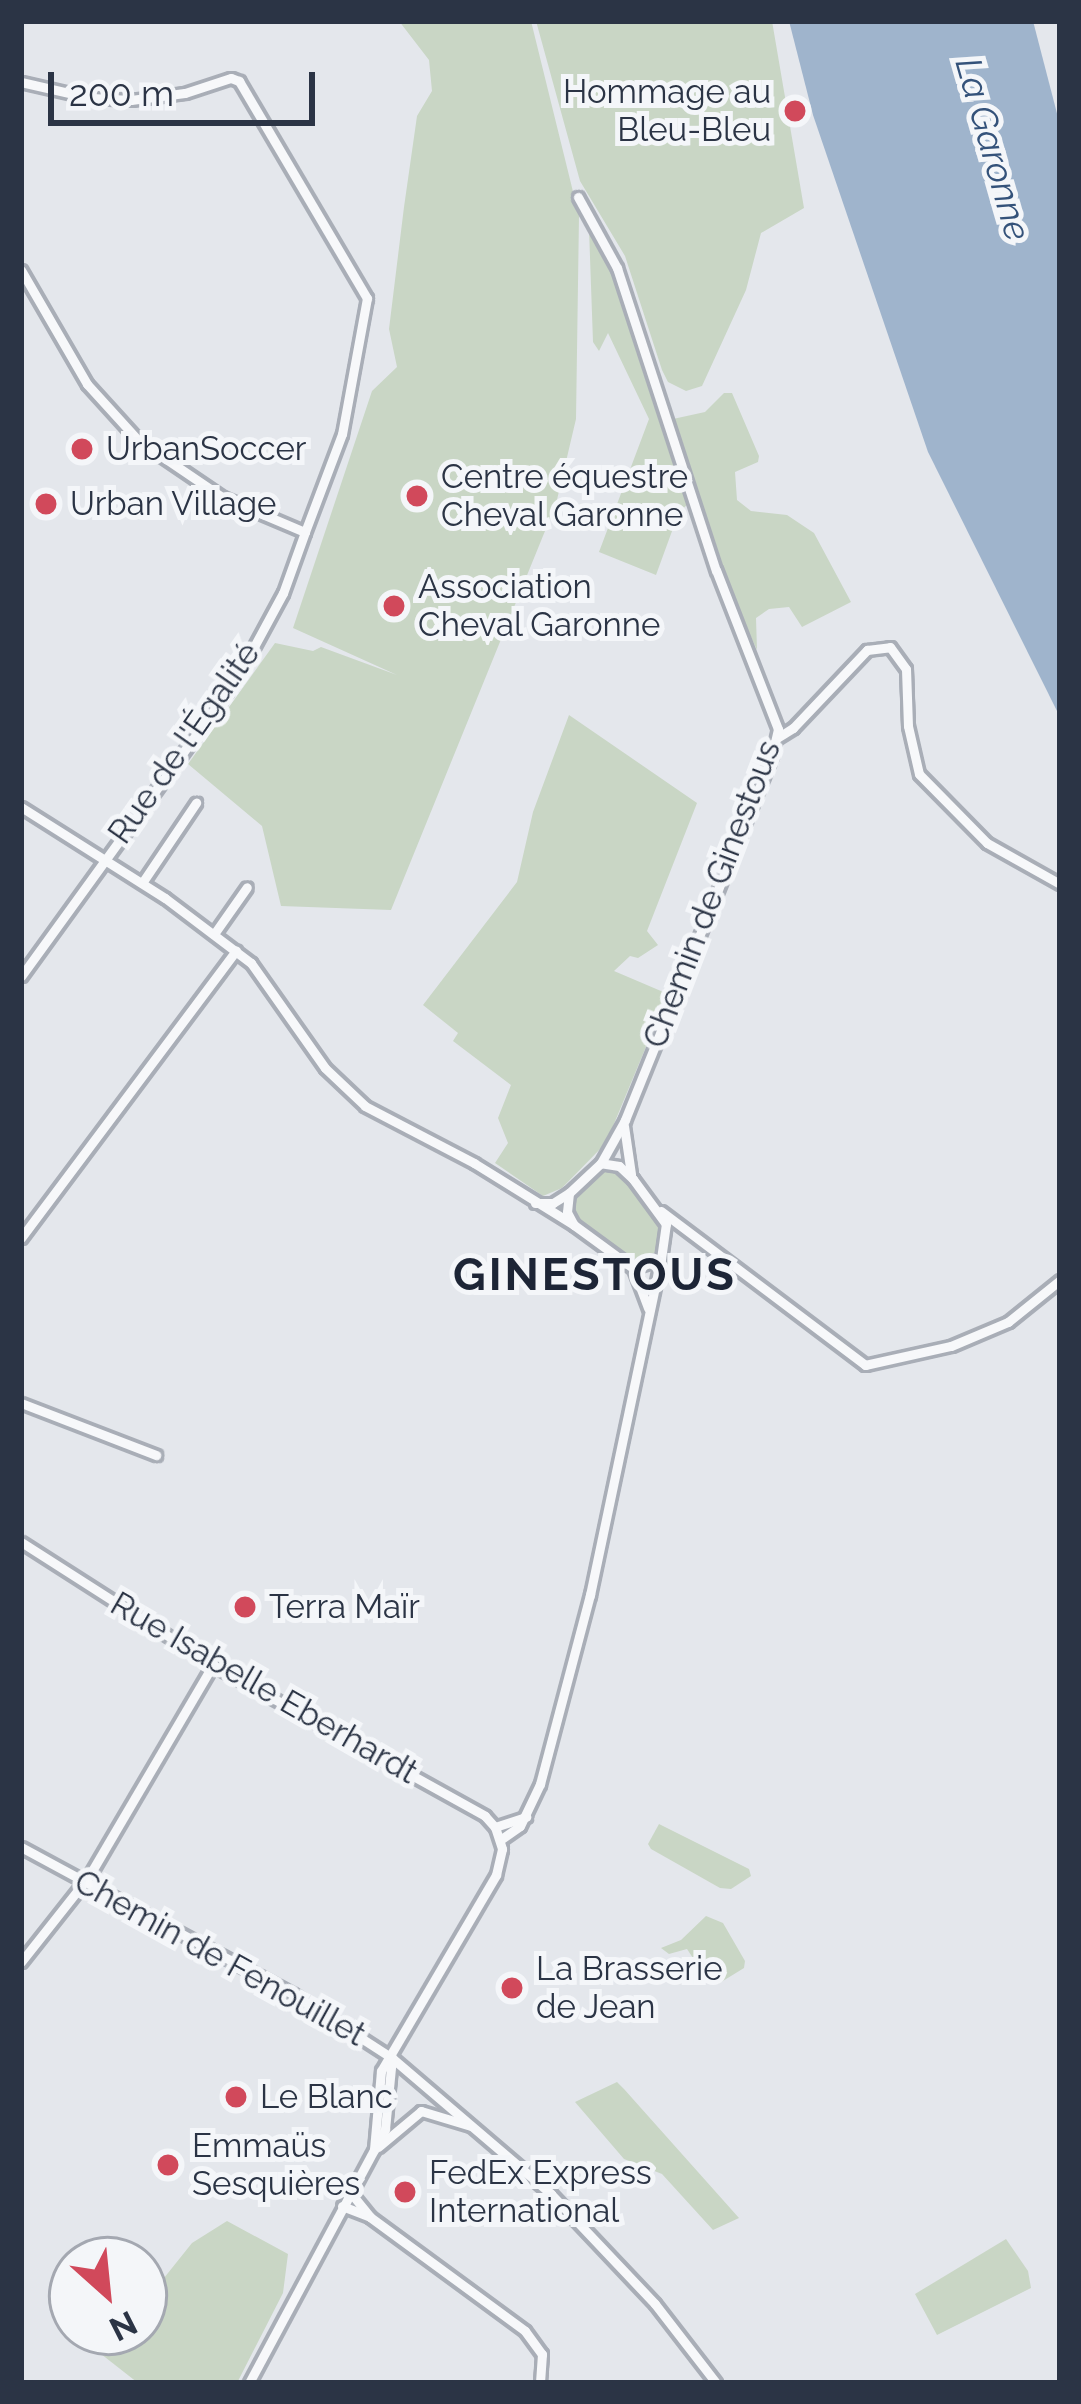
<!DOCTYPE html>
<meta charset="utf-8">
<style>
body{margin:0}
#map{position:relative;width:1081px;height:2404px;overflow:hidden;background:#e4e7ec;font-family:Raleway,sans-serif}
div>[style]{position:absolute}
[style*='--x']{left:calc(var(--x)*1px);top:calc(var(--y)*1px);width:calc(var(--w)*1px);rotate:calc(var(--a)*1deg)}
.green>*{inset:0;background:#c9d6c5}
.water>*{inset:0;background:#9fb4cc}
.roads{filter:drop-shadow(3px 0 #a9aeb7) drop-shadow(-3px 0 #a9aeb7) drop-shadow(0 3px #a9aeb7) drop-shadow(0 -3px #a9aeb7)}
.minor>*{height:9px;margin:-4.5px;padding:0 4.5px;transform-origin:4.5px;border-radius:4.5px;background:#f7f8fa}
.dots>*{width:33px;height:33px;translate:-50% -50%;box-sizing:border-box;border:6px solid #f4f6f9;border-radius:50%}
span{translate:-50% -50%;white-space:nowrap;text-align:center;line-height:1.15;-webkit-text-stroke:10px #f4f6f9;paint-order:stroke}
.poi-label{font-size:33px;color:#2b3445}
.right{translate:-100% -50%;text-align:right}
.left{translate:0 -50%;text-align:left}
.street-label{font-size:33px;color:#2b3445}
.water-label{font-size:36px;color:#34527a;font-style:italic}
.district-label{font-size:45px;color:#1d2536;font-weight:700;letter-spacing:3px}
.frame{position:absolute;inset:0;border:24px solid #2b3445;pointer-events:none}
.north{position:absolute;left:48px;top:2236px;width:120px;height:120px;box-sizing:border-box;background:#f4f6f9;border:3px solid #a4a8b1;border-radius:50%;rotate:153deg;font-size:33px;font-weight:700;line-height:48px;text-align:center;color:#2b3445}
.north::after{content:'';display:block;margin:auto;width:42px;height:54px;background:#d1495b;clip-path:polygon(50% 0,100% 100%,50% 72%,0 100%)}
.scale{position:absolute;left:48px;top:72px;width:267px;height:54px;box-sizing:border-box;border:6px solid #2b3445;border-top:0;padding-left:15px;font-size:36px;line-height:42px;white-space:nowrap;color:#2b3445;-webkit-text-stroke:9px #f4f6f9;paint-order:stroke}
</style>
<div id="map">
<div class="green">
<i style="clip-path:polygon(399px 21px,531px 21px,579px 216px,576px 419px,556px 504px,391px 910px,281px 906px,262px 826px,188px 764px,275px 643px,313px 651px,321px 647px,397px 675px,293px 628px,372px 391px,397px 367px,389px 329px,404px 207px,417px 116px,432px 91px,429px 60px)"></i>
<i style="clip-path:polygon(536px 21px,772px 21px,804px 208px,761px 233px,746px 290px,702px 386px,686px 391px,668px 382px,662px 370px,625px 256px,580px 181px)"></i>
<i style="clip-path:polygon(589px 229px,611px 271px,688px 504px,679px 512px,656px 575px,599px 552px,649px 419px,608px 333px,599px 351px,593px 342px)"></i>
<i style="clip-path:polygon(724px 393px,732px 393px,759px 456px,758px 462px,735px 472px,737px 500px,751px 511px,787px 515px,814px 533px,851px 602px,802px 627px,789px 607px,769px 609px,756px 618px,757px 650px,731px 593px,673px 419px,705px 412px)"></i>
<i style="clip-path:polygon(569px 715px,697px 803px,647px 931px,658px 945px,638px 958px,630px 956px,614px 971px,668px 994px,606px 1143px,562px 1188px,543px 1196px,495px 1163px,508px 1143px,498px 1118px,511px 1085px,453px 1041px,458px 1033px,423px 1005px,517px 882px,533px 812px)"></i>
<i style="clip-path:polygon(604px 1165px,615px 1168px,650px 1201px,663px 1228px,656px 1259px,637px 1265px,578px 1224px,571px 1211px,572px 1195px)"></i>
<i style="clip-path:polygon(659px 1824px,749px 1869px,751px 1876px,731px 1889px,720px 1888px,651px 1849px,648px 1844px)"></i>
<i style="clip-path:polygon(706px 1916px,723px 1923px,745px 1961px,744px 1968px,718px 1984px,709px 1982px,687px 1949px,669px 1954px,661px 1948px,681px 1940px)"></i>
<i style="clip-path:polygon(617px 2082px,624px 2089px,739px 2218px,713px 2230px,662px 2174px,624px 2159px,575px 2102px)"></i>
<i style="clip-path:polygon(227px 2221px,288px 2254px,283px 2293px,237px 2383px,138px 2383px,73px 2332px,144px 2332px,144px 2303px,192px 2243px)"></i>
<i style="clip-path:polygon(1006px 2239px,1028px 2271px,1031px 2288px,937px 2335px,915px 2294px)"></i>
</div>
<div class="water">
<i style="clip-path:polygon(789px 21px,1033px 21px,1060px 125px,1060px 717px,928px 452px,813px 115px)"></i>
</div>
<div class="roads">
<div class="minor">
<i style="--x:21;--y:82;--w:72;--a:12.9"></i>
<i style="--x:91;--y:98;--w:40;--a:2.9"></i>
<i style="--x:131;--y:100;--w:54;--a:-7.4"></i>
<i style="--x:185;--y:93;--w:48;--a:-18.1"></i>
<i style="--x:231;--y:78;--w:9;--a:21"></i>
<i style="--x:239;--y:81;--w:252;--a:59.5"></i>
<i style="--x:367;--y:298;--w:138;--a:100.4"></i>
<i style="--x:342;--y:434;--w:105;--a:110.7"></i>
<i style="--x:578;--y:197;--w:81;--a:61.2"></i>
<i style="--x:617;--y:268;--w:318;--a:71.9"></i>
<i style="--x:716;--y:570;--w:171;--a:68.7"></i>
<i style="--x:778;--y:729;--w:28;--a:103"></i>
<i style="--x:772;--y:756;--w:393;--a:112"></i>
<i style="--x:625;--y:1120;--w:49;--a:119.2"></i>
<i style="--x:21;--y:270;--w:132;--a:59.9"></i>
<i style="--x:87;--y:384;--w:76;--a:47.7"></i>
<i style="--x:138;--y:440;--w:102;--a:34.2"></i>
<i style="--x:222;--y:497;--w:90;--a:22.9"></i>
<i style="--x:305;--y:532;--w:65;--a:109.8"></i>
<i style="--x:283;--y:593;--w:97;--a:118.4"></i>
<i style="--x:237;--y:678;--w:368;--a:125.9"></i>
<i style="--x:777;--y:738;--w:19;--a:-32"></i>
<i style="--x:793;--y:728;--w:108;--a:-46.5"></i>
<i style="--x:867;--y:650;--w:23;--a:-7"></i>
<i style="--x:890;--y:647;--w:27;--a:54"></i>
<i style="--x:906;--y:669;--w:57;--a:88"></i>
<i style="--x:908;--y:726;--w:49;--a:77.1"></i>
<i style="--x:919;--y:774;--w:97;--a:45.4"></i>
<i style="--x:987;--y:843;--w:84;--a:29.3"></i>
<i style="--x:21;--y:807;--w:170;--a:32.3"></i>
<i style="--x:165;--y:898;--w:108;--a:37.1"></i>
<i style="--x:251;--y:963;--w:128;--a:54.8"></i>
<i style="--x:325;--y:1068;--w:55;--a:43.5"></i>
<i style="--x:365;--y:1106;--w:123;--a:27.6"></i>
<i style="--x:474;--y:1163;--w:118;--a:31.8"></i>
<i style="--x:142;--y:883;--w:97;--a:-56"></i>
<i style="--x:214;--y:934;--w:57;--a:-54.9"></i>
<i style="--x:624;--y:1126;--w:49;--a:81.7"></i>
<i style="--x:535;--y:1203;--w:18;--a:0"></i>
<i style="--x:553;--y:1203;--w:19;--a:-32"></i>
<i style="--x:661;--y:1211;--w:256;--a:37"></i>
<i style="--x:865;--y:1365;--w:88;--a:-12.5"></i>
<i style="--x:951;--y:1346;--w:62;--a:-22.8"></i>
<i style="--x:1008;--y:1322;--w:67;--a:-38.9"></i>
<i style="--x:21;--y:1238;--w:359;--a:-53.2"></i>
<i style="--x:633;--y:1268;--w:29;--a:-18"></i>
<i style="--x:661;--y:1259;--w:35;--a:-82"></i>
<i style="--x:666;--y:1224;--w:56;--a:-126.3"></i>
<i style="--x:633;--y:1179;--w:19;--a:-137"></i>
<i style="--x:619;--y:1166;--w:18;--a:-171"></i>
<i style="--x:601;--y:1163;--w:44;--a:136.8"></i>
<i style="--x:569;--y:1193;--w:19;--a:96"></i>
<i style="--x:567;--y:1212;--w:15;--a:62"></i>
<i style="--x:574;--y:1225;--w:73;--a:36.1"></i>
<i style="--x:633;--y:1268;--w:43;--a:69.4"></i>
<i style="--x:21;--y:1403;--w:145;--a:21.1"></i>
<i style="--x:21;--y:1542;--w:228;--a:32.6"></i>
<i style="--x:213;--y:1665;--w:311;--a:29"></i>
<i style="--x:485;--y:1816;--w:15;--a:48"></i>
<i style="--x:495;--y:1827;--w:23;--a:72"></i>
<i style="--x:502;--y:1849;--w:27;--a:103"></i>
<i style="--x:496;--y:1875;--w:227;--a:120.4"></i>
<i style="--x:381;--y:2071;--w:79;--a:95.1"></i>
<i style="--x:495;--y:1827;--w:33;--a:-18"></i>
<i style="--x:500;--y:1840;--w:24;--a:-35"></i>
<i style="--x:520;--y:1826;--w:47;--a:-64.5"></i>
<i style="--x:540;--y:1784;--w:196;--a:-75.2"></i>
<i style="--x:590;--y:1595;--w:343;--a:-78.1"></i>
<i style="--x:21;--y:1847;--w:309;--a:28.4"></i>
<i style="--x:293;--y:1994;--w:118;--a:32.9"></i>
<i style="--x:392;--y:2058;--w:209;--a:40.5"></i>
<i style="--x:551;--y:2194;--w:151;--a:46.6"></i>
<i style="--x:655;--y:2304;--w:100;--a:52.3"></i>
<i style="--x:21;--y:1962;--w:110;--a:-51.7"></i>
<i style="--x:89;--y:1876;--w:245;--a:-59.6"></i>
<i style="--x:378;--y:2147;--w:56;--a:-39.9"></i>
<i style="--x:421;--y:2111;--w:52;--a:16.7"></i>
<i style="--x:350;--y:2192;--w:32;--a:51"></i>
<i style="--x:342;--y:2206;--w:30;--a:21"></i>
<i style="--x:370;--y:2217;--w:192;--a:36.3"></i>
<i style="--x:525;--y:2331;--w:29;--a:54"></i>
<i style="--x:542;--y:2354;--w:29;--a:94"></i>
<i style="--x:249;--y:2383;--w:288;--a:-61.8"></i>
<i style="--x:385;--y:2129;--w:71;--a:-84.4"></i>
</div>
</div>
<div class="dots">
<i style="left:795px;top:111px;background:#d1495b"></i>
<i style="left:82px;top:449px;background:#d1495b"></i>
<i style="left:417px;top:496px;background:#d1495b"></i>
<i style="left:46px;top:504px;background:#d1495b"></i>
<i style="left:394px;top:606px;background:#d1495b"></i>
<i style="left:245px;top:1607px;background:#d1495b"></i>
<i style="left:512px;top:1988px;background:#d1495b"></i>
<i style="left:236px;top:2097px;background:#d1495b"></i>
<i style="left:168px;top:2165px;background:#d1495b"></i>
<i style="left:405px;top:2192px;background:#d1495b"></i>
</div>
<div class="poi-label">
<span class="right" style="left:771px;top:111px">Hommage au<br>Bleu-Bleu</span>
<span class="left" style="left:106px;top:449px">UrbanSoccer</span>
<span class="left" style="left:441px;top:496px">Centre équestre<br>Cheval Garonne</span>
<span class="left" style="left:70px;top:504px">Urban Village</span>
<span class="left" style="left:418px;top:606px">Association<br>Cheval Garonne</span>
<span class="left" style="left:269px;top:1607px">Terra Maïr</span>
<span class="left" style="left:536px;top:1988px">La Brasserie<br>de Jean</span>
<span class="left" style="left:260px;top:2097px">Le Blanc</span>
<span class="left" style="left:192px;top:2165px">Emmaüs<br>Sesquières</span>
<span class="left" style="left:429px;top:2192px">FedEx Express<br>International</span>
</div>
<div class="street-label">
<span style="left:184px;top:743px;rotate:-55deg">Rue de l'Égalité</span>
<span style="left:712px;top:894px;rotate:-69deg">Chemin de Ginestous</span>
<span style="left:264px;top:1688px;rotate:30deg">Rue Isabelle Eberhardt</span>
<span style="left:220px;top:1958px;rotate:29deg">Chemin de Fenouillet</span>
</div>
<div class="water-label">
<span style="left:993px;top:149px;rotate:74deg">La Garonne</span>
</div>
<div class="district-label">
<span style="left:595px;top:1275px">GINESTOUS</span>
</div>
<div class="frame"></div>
<div class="north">N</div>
<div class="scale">200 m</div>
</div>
